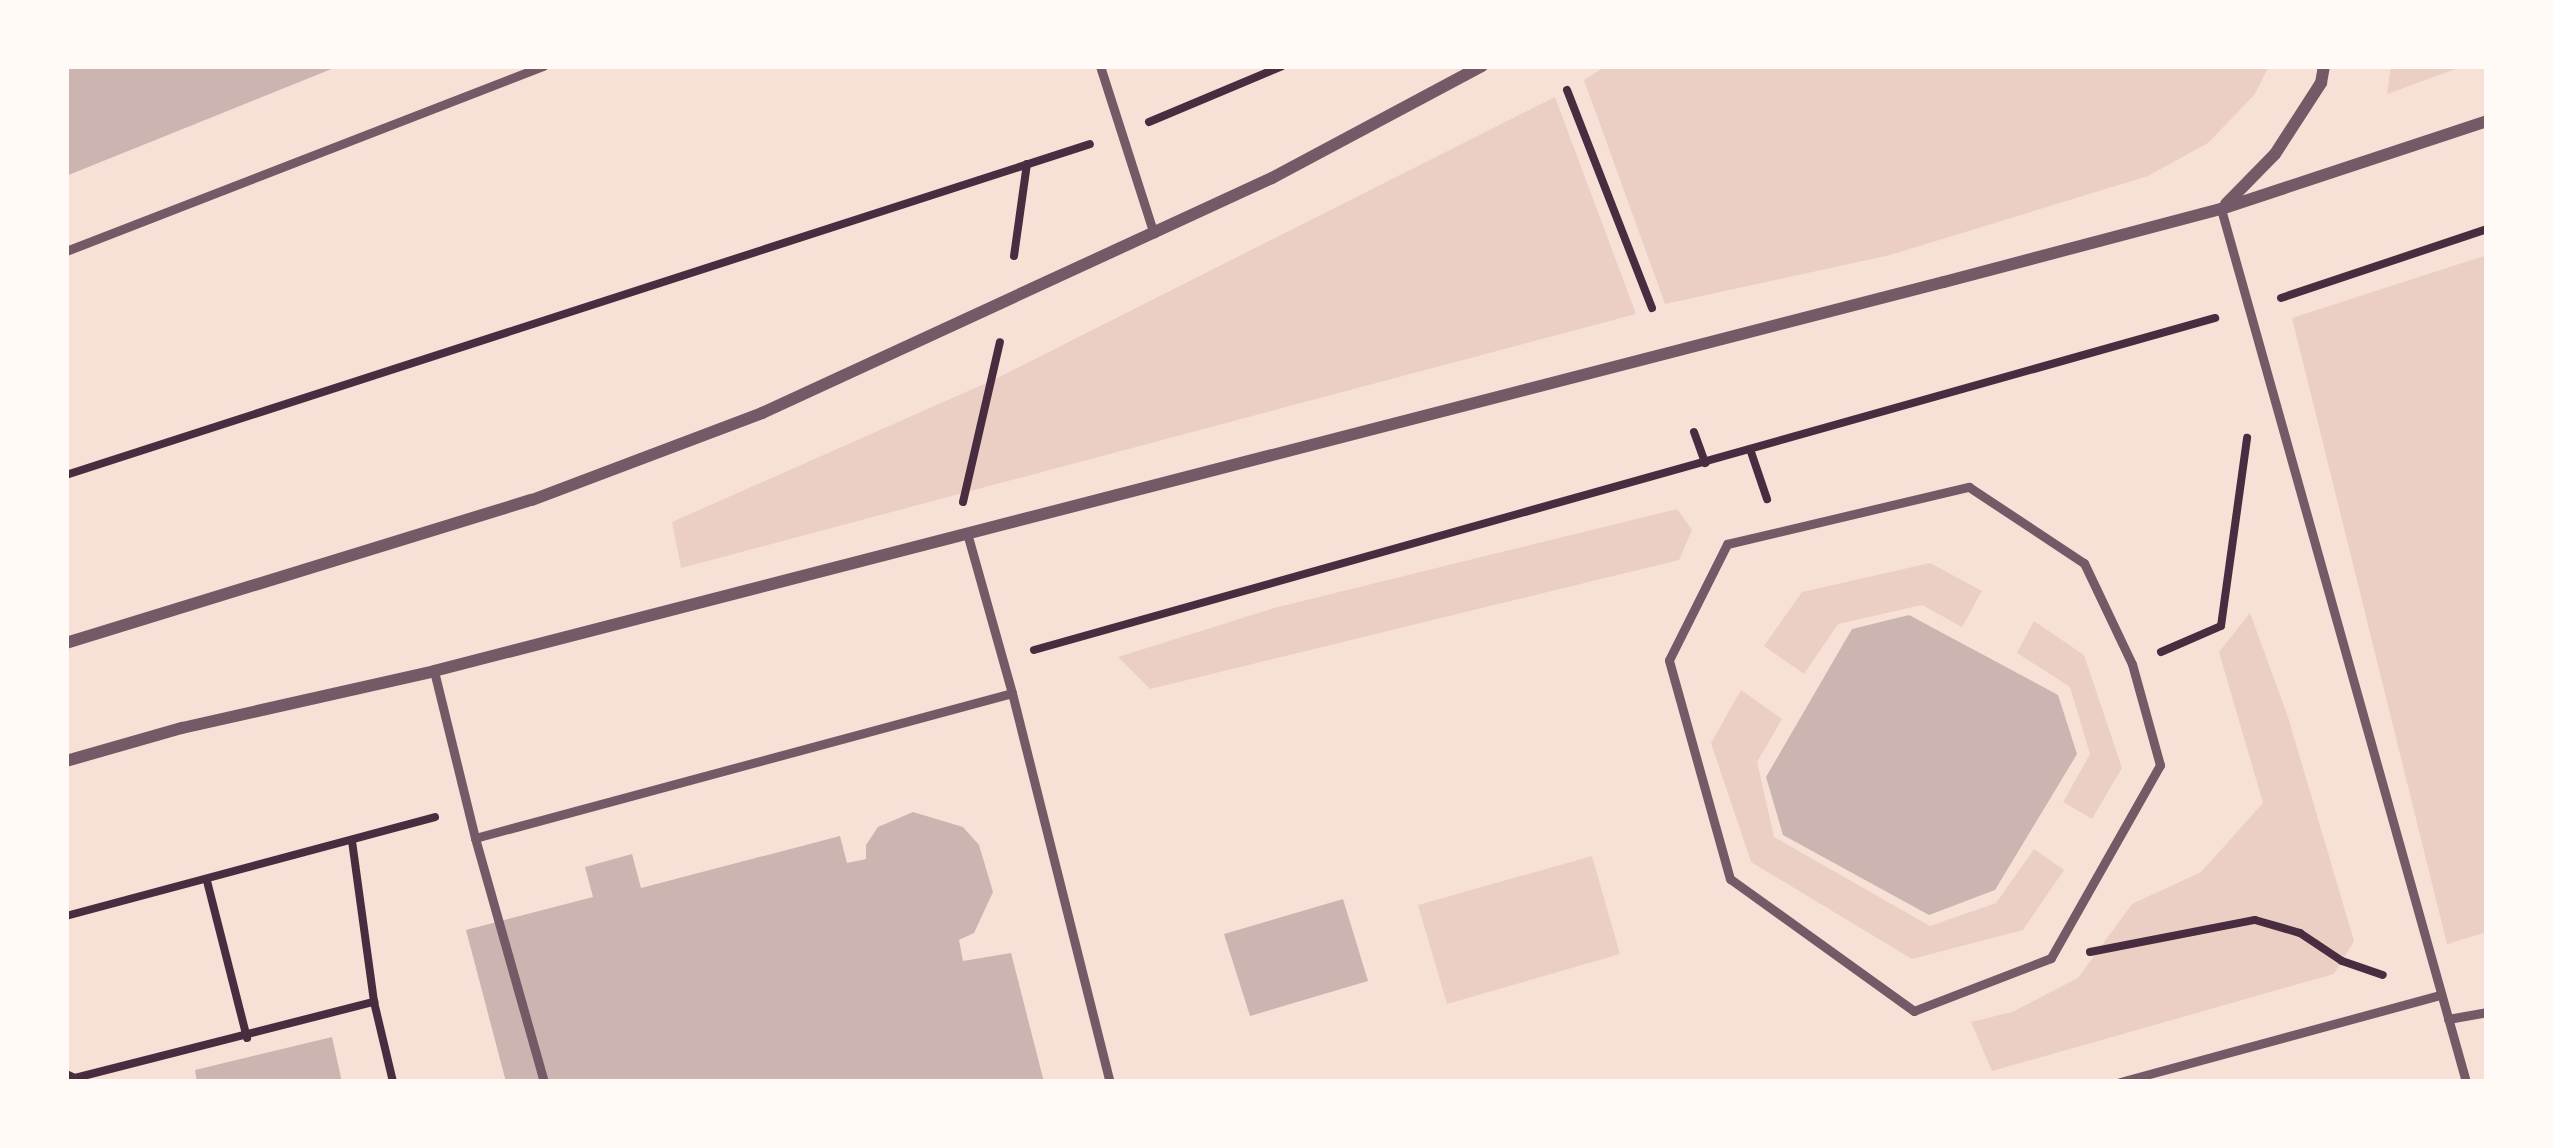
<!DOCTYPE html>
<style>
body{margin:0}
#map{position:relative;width:2553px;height:1148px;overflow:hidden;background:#f7e1d7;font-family:"Playfair Display",serif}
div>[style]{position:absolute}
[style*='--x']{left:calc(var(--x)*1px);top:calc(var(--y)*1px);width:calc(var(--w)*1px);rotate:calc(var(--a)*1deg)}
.green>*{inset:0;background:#ebcfc5}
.building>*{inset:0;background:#ccb4b1}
.path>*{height:8px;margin:-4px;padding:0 4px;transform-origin:4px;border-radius:4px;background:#4a2c40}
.service>*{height:9px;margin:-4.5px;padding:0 4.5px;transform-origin:4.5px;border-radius:4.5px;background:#755966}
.minor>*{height:12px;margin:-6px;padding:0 6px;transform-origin:6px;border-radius:6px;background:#755966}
span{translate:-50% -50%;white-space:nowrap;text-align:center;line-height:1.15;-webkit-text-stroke:10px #fffaf5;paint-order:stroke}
.frame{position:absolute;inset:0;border:69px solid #fffaf5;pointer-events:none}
</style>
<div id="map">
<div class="green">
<i style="clip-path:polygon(1606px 66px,2269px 66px,2255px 94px,2208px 143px,2148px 176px,1890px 255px,1665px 304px,1584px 80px)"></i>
<i style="clip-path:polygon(2391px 66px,2464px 66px,2387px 94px)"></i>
<i style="clip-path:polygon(1555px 97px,1636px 314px,681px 568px,672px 522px,993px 380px)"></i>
<i style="clip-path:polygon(2487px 255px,2487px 932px,2447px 944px,2292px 318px)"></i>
<i style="clip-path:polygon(1677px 509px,1692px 530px,1679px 560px,1150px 689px,1118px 657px,1274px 608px)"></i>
<i style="clip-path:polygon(1930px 563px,1982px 591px,1962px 627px,1922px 605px,1838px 624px,1804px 674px,1764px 646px,1802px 592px)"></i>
<i style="clip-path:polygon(2250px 613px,2288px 717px,2354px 941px,2334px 974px,1992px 1071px,1971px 1022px,2012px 1012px,2078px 978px,2132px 904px,2201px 872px,2263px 803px,2219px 652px)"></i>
<i style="clip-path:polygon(2034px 621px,2084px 655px,2122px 768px,2092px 819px,2063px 802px,2090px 754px,2070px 687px,2017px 653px)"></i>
<i style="clip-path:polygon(1741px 690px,1782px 719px,1757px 762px,1774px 837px,1930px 926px,1996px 903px,2034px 849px,2064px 870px,2023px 930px,1912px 959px,1751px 862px,1711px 743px)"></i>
<i style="clip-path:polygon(1592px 856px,1620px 954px,1447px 1004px,1418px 905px)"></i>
</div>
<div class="building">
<i style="clip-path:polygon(66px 66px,339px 66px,66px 176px)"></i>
<i style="clip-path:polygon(1909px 615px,2058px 695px,2077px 754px,1995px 890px,1929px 915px,1783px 835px,1766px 777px,1852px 629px)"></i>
<i style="clip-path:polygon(913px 812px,963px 827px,979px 845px,993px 892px,974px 933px,959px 940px,963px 961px,1011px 953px,1044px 1082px,506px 1082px,466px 930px,593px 897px,585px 867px,632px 854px,641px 888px,840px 836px,847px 863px,866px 859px,866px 845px,878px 827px)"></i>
<i style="clip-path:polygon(1343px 899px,1368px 981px,1250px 1016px,1224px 934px)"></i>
<i style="clip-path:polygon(332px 1037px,342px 1082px,197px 1082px,195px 1070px)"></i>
</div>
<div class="path">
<i style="--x:1567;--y:90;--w:234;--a:68.7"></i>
<i style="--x:1149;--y:122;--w:144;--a:-22.8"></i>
<i style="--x:1014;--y:256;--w:93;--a:-82"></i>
<i style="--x:2281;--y:298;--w:217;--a:-18.5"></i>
<i style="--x:1694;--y:432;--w:33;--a:70"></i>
<i style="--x:1750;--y:449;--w:53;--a:71.2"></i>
<i style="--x:66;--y:475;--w:1076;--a:-17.91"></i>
<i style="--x:963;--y:502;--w:164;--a:-77"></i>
<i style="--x:1034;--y:650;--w:1227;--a:-15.7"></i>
<i style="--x:2161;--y:652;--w:65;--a:-23.4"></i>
<i style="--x:2221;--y:626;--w:190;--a:-82.1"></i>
<i style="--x:352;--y:841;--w:162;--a:82.2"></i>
<i style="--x:207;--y:881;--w:162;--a:75.7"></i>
<i style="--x:66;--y:916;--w:382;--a:-15"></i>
<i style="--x:2090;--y:952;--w:168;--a:-11"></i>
<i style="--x:2255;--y:920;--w:47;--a:16.1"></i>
<i style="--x:2300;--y:933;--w:50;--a:33.7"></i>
<i style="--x:2342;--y:961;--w:43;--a:18.9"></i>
<i style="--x:66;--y:1074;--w:10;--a:24"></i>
<i style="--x:75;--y:1078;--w:309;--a:-14.3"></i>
<i style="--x:374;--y:1002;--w:82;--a:76.6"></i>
</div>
<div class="service">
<i style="--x:1100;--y:66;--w:176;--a:72.2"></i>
<i style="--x:2221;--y:209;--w:907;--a:74.32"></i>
<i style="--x:66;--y:251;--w:512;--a:-21.2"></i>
<i style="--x:1969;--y:487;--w:138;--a:33.5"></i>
<i style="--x:2084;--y:563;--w:112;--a:64.6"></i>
<i style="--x:2132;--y:664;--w:105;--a:74.5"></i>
<i style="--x:2160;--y:765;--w:222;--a:119.5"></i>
<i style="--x:2051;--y:958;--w:147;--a:158.9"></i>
<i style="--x:1914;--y:1011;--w:226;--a:-144.3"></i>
<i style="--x:1730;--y:879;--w:227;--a:-105.6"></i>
<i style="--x:1669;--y:660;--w:130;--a:-63.4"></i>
<i style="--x:1727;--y:544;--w:249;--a:-13.3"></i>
<i style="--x:434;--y:671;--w:172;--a:76.2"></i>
<i style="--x:475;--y:838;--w:556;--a:-15.11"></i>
<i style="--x:1012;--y:693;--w:166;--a:-105.7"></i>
<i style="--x:1012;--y:693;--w:401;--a:75.9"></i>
<i style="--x:475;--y:838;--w:254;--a:74.2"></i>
<i style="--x:2448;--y:1019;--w:40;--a:-10"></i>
<i style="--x:2120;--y:1082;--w:332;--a:-15.2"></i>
</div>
<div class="minor">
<i style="--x:2226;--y:204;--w:70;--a:-45.6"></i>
<i style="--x:2275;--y:154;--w:85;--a:-57.1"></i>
<i style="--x:2321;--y:83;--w:17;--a:-80"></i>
<i style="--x:66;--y:643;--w:487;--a:-17.1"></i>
<i style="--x:532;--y:500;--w:246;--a:-20.7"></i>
<i style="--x:762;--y:413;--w:562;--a:-24.74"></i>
<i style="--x:1272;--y:178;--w:238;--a:-28.1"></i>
<i style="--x:66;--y:761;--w:121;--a:-15.9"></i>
<i style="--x:182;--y:728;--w:258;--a:-12.7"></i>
<i style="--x:434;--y:671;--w:1559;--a:-14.45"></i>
<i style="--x:1944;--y:282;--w:286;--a:-14.8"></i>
<i style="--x:2221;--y:209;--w:280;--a:-18.3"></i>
</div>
<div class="frame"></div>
</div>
